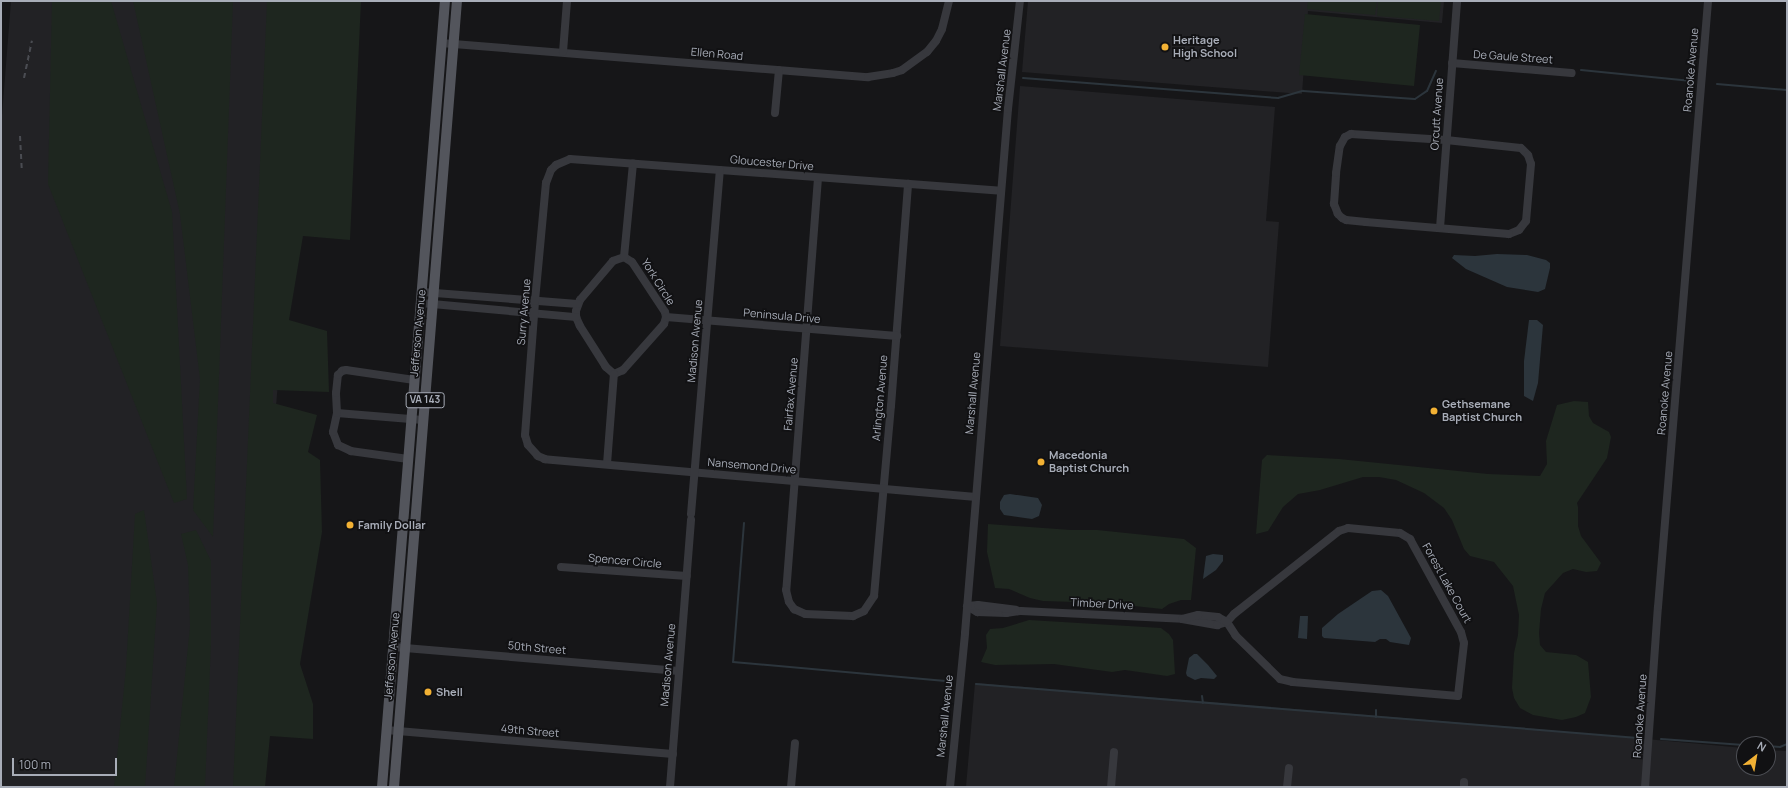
<!DOCTYPE html>
<style>
body{margin:0}
#map{position:relative;width:1788px;height:788px;overflow:hidden;background:#161618;font-family:Manrope,sans-serif}
div>[style]{position:absolute}
[style*='--x']{left:calc(var(--x)*1px);top:calc(var(--y)*1px);width:calc(var(--w)*1px);rotate:calc(var(--a)*1deg)}
.built>*{inset:0;background:#222225}
.green>*{inset:0;background:#1e261f}
.water>*{inset:0;background:#2c353c}
.stream>*{height:2px;margin:-1px;padding:0 1px;transform-origin:1px;border-radius:1px;background:#2c353c}
.minor>*{height:8px;margin:-4px;padding:0 4px;transform-origin:4px;border-radius:4px;background:#37383d}
.major>*{height:10px;margin:-5px;padding:0 5px;transform-origin:5px;border-radius:5px;background:#53555c}
.rail>*{height:2px;margin-top:-1px;transform-origin:0;background:repeating-linear-gradient(90deg,#4a4c52 0 5px,transparent 0 9px)}
.dots>*{width:11px;height:11px;translate:-50% -50%;box-sizing:border-box;border:2px solid #111113;border-radius:50%}
span{translate:-50% -50%;white-space:nowrap;text-align:center;line-height:1.15;-webkit-text-stroke:3.5px #111113;paint-order:stroke}
.shield-label span{padding:1px 3px;background:#111113;border:1px solid;border-radius:3px;-webkit-text-stroke-width:0}
.shield-label{font-size:10px;color:#a8adb8;font-weight:700}
.poi-label{font-size:11px;color:#a8adb8;font-weight:700}
.left{translate:0 -50%;text-align:left}
.street-label{font-size:11px;color:#a8adb8}
.frame{position:absolute;inset:0;border:2px solid #a8adb8;pointer-events:none}
.north{position:absolute;left:1736px;top:736px;width:40px;height:40px;box-sizing:border-box;background:#111113;border:1px solid #4d4f55;border-radius:50%;rotate:31deg;font-size:11px;font-weight:700;line-height:16px;text-align:center;color:#a8adb8}
.north::after{content:'';display:block;margin:auto;width:14px;height:18px;background:#f2b134;clip-path:polygon(50% 0,100% 100%,50% 72%,0 100%)}
.scale{position:absolute;left:12px;top:758px;width:105px;height:18px;box-sizing:border-box;border:2px solid #a8adb8;border-top:0;padding-left:5px;font-size:12px;line-height:14px;white-space:nowrap;color:#a8adb8;-webkit-text-stroke:3px #111113;paint-order:stroke}
</style>
<div id="map">
<div class="built">
<i style="clip-path:polygon(11px 1px,277px 1px,291px 223px,245px 787px,1px 787px,1px 128px)"></i>
<i style="clip-path:polygon(1028px 1px,1444px 1px,1442px 23px,1308px 11px,1302px 94px,1022px 72px)"></i>
<i style="clip-path:polygon(1020px 86px,1275px 107px,1266px 221px,1279px 222px,1268px 367px,1000px 346px)"></i>
<i style="clip-path:polygon(975px 683px,1526px 728px,1744px 748px,1744px 768px,1768px 768px,1768px 750px,1787px 751px,1787px 787px,966px 787px)"></i>
</div>
<div class="green">
<i style="clip-path:polygon(52px 1px,111px 1px,172px 212px,187px 499px,174px 503px,48px 184px)"></i>
<i style="clip-path:polygon(133px 1px,233px 1px,213px 537px,193px 510px,200px 379px,180px 214px)"></i>
<i style="clip-path:polygon(267px 1px,361px 1px,350px 240px,303px 236px,289px 320px,327px 331px,329px 392px,273px 390px,273px 403px,317px 415px,308px 452px,320px 460px,322px 532px,300px 664px,313px 704px,313px 739px,270px 736px,265px 787px,233px 787px)"></i>
<i style="clip-path:polygon(1308px 1px,1377px 1px,1375px 15px,1307px 9px)"></i>
<i style="clip-path:polygon(1378px 1px,1441px 1px,1439px 21px,1377px 16px)"></i>
<i style="clip-path:polygon(1305px 14px,1420px 25px,1414px 86px,1299px 75px)"></i>
<i style="clip-path:polygon(1574px 401px,1588px 402px,1589px 416px,1593px 423px,1609px 432px,1611px 437px,1607px 458px,1577px 503px,1578px 507px,1578px 526px,1581px 536px,1601px 563px,1597px 571px,1586px 572px,1573px 569px,1563px 573px,1545px 593px,1541px 609px,1539px 633px,1540px 645px,1546px 652px,1576px 655px,1588px 662px,1591px 697px,1585px 713px,1576px 717px,1562px 720px,1533px 715px,1520px 708px,1514px 698px,1512px 688px,1514px 653px,1518px 635px,1519px 615px,1513px 586px,1494px 562px,1470px 556px,1464px 549px,1452px 520px,1444px 508px,1424px 493px,1396px 480px,1379px 477px,1363px 477px,1320px 490px,1298px 494px,1283px 507px,1268px 531px,1256px 534px,1262px 460px,1267px 455px,1339px 459px,1488px 474px,1540px 476px,1547px 464px,1546px 441px,1557px 405px)"></i>
<i style="clip-path:polygon(144px 510px,157px 603px,145px 787px,114px 787px,126px 668px,135px 514px)"></i>
<i style="clip-path:polygon(988px 524px,1071px 530px,1097px 530px,1184px 539px,1196px 548px,1191px 600px,1181px 600px,1169px 604px,1162px 609px,1107px 603px,1091px 607px,1075px 602px,1043px 601px,1030px 598px,1009px 589px,995px 588px,987px 552px)"></i>
<i style="clip-path:polygon(196px 530px,211px 561px,211px 644px,205px 787px,174px 787px,190px 626px,188px 565px,181px 534px)"></i>
<i style="clip-path:polygon(1029px 620px,1161px 628px,1169px 634px,1173px 640px,1175px 674px,1167px 676px,1125px 670px,1112px 672px,1054px 664px,995px 665px,981px 662px,987px 648px,986px 635px,990px 629px,1003px 628px)"></i>
</div>
<div class="water">
<i style="clip-path:polygon(1497px 254px,1527px 255px,1546px 260px,1550px 263px,1550px 268px,1545px 289px,1538px 292px,1507px 287px,1466px 269px,1452px 258px,1454px 255px,1475px 256px)"></i>
<i style="clip-path:polygon(1529px 320px,1537px 320px,1543px 325px,1538px 383px,1533px 401px,1524px 396px,1524px 361px)"></i>
<i style="clip-path:polygon(1010px 494px,1038px 498px,1042px 505px,1039px 516px,1032px 519px,1004px 515px,1000px 509px,1000px 502px,1004px 495px)"></i>
<i style="clip-path:polygon(1213px 554px,1223px 555px,1223px 561px,1216px 570px,1203px 579px,1206px 556px)"></i>
<i style="clip-path:polygon(1381px 590px,1388px 596px,1411px 638px,1409px 645px,1390px 642px,1386px 639px,1380px 639px,1375px 642px,1324px 638px,1322px 636px,1322px 628px,1338px 614px,1372px 591px)"></i>
<i style="clip-path:polygon(1300px 616px,1308px 616px,1307px 639px,1298px 638px)"></i>
<i style="clip-path:polygon(1194px 654px,1197px 654px,1208px 665px,1217px 676px,1214px 679px,1201px 678px,1195px 680px,1187px 676px,1186px 673px,1189px 658px)"></i>
</div>
<div class="stream">
<i style="--x:1581;--y:70;--w:111;--a:5.7"></i>
<i style="--x:1023;--y:78;--w:256;--a:4.5"></i>
<i style="--x:1278;--y:98;--w:26;--a:-16"></i>
<i style="--x:1303;--y:91;--w:112;--a:4.1"></i>
<i style="--x:1415;--y:99;--w:14;--a:-34"></i>
<i style="--x:1427;--y:91;--w:22;--a:-66"></i>
<i style="--x:1717;--y:84;--w:70;--a:4.9"></i>
<i style="--x:744;--y:523;--w:139;--a:94.5"></i>
<i style="--x:733;--y:662;--w:216;--a:5.1"></i>
<i style="--x:976;--y:684;--w:664;--a:4.66"></i>
<i style="--x:1202;--y:696;--w:7;--a:82"></i>
<i style="--x:1376;--y:717;--w:7;--a:-90"></i>
<i style="--x:1661;--y:739;--w:83;--a:4.1"></i>
<i style="--x:1768;--y:746;--w:12;--a:5"></i>
<i style="--x:1780;--y:747;--w:8;--a:-23"></i>
</div>
<div class="minor">
<i style="--x:441;--y:43;--w:428;--a:4.6"></i>
<i style="--x:868;--y:77;--w:25;--a:-9"></i>
<i style="--x:893;--y:73;--w:9;--a:-18"></i>
<i style="--x:902;--y:70;--w:31;--a:-36"></i>
<i style="--x:927;--y:52;--w:14;--a:-51"></i>
<i style="--x:936;--y:41;--w:13;--a:-63"></i>
<i style="--x:942;--y:29;--w:29;--a:-76"></i>
<i style="--x:563;--y:52;--w:51;--a:-85.5"></i>
<i style="--x:1452;--y:63;--w:120;--a:4.8"></i>
<i style="--x:775;--y:113;--w:43;--a:-84.7"></i>
<i style="--x:1351;--y:134;--w:95;--a:3.6"></i>
<i style="--x:1446;--y:140;--w:75;--a:6.1"></i>
<i style="--x:1521;--y:148;--w:10;--a:45"></i>
<i style="--x:1528;--y:155;--w:9;--a:72"></i>
<i style="--x:1531;--y:164;--w:57;--a:95"></i>
<i style="--x:1526;--y:221;--w:11;--a:128"></i>
<i style="--x:1519;--y:230;--w:11;--a:158"></i>
<i style="--x:1509;--y:234;--w:144;--a:-175.2"></i>
<i style="--x:1366;--y:222;--w:20;--a:-174"></i>
<i style="--x:1346;--y:220;--w:4;--a:-153"></i>
<i style="--x:1342;--y:218;--w:6;--a:-135"></i>
<i style="--x:1338;--y:214;--w:11;--a:-112"></i>
<i style="--x:1334;--y:204;--w:31;--a:-86"></i>
<i style="--x:1336;--y:173;--w:27;--a:-82"></i>
<i style="--x:1340;--y:146;--w:10;--a:-61"></i>
<i style="--x:1345;--y:137;--w:7;--a:-27"></i>
<i style="--x:818;--y:178;--w:413;--a:94.4"></i>
<i style="--x:786;--y:590;--w:12;--a:76"></i>
<i style="--x:789;--y:602;--w:9;--a:54"></i>
<i style="--x:794;--y:609;--w:12;--a:24"></i>
<i style="--x:805;--y:614;--w:48;--a:2.4"></i>
<i style="--x:853;--y:616;--w:12;--a:-24"></i>
<i style="--x:864;--y:611;--w:18;--a:-56"></i>
<i style="--x:874;--y:596;--w:191;--a:-84.9"></i>
<i style="--x:891;--y:406;--w:223;--a:-85.6"></i>
<i style="--x:1440;--y:228;--w:228;--a:-85.7"></i>
<i style="--x:624;--y:257;--w:9;--a:32"></i>
<i style="--x:632;--y:262;--w:60;--a:56.6"></i>
<i style="--x:665;--y:312;--w:5;--a:79"></i>
<i style="--x:666;--y:317;--w:7;--a:106"></i>
<i style="--x:664;--y:324;--w:62;--a:131.7"></i>
<i style="--x:623;--y:370;--w:10;--a:156"></i>
<i style="--x:614;--y:374;--w:11;--a:-139"></i>
<i style="--x:606;--y:367;--w:49;--a:-122.4"></i>
<i style="--x:580;--y:326;--w:10;--a:-114"></i>
<i style="--x:576;--y:317;--w:6;--a:-90"></i>
<i style="--x:576;--y:311;--w:12;--a:-70"></i>
<i style="--x:580;--y:300;--w:51;--a:-49.8"></i>
<i style="--x:613;--y:261;--w:12;--a:-20"></i>
<i style="--x:624;--y:257;--w:94;--a:-84.5"></i>
<i style="--x:422;--y:292;--w:156;--a:4.4"></i>
<i style="--x:421;--y:303;--w:156;--a:5.2"></i>
<i style="--x:666;--y:317;--w:232;--a:4.7"></i>
<i style="--x:337;--y:413;--w:86;--a:4.7"></i>
<i style="--x:408;--y:459;--w:58;--a:-172"></i>
<i style="--x:351;--y:451;--w:14;--a:-155"></i>
<i style="--x:338;--y:445;--w:14;--a:-111"></i>
<i style="--x:333;--y:432;--w:19;--a:-78"></i>
<i style="--x:337;--y:413;--w:20;--a:-93"></i>
<i style="--x:336;--y:393;--w:18;--a:-84"></i>
<i style="--x:338;--y:375;--w:6;--a:-45"></i>
<i style="--x:342;--y:371;--w:4;--a:-14"></i>
<i style="--x:346;--y:370;--w:69;--a:8.4"></i>
<i style="--x:607;--y:464;--w:90;--a:-85.6"></i>
<i style="--x:976;--y:497;--w:433;--a:-175"></i>
<i style="--x:545;--y:459;--w:8;--a:-157"></i>
<i style="--x:538;--y:456;--w:15;--a:-132"></i>
<i style="--x:528;--y:445;--w:10;--a:-107"></i>
<i style="--x:525;--y:435;--w:134;--a:-85.7"></i>
<i style="--x:535;--y:301;--w:119;--a:-84.7"></i>
<i style="--x:546;--y:183;--w:14;--a:-69"></i>
<i style="--x:551;--y:170;--w:7;--a:-45"></i>
<i style="--x:556;--y:165;--w:15;--a:-23"></i>
<i style="--x:570;--y:159;--w:432;--a:4.2"></i>
<i style="--x:691;--y:514;--w:345;--a:-85.2"></i>
<i style="--x:561;--y:567;--w:126;--a:4.1"></i>
<i style="--x:967;--y:606;--w:12;--a:31"></i>
<i style="--x:977;--y:612;--w:29;--a:2"></i>
<i style="--x:1006;--y:613;--w:15;--a:-8"></i>
<i style="--x:1021;--y:611;--w:161;--a:2.8"></i>
<i style="--x:1182;--y:619;--w:36;--a:10"></i>
<i style="--x:1217;--y:625;--w:10;--a:-17"></i>
<i style="--x:1227;--y:622;--w:11;--a:-49"></i>
<i style="--x:1234;--y:614;--w:134;--a:-38.3"></i>
<i style="--x:1339;--y:531;--w:9;--a:-18"></i>
<i style="--x:1348;--y:528;--w:52;--a:5.5"></i>
<i style="--x:1400;--y:533;--w:12;--a:31"></i>
<i style="--x:1410;--y:539;--w:106;--a:61.3"></i>
<i style="--x:1461;--y:632;--w:11;--a:75"></i>
<i style="--x:1464;--y:643;--w:53;--a:96.5"></i>
<i style="--x:1458;--y:696;--w:166;--a:-175.2"></i>
<i style="--x:1293;--y:682;--w:13;--a:-167"></i>
<i style="--x:1280;--y:679;--w:62;--a:-135.7"></i>
<i style="--x:1236;--y:636;--w:17;--a:-123"></i>
<i style="--x:1227;--y:622;--w:10;--a:-151"></i>
<i style="--x:1218;--y:617;--w:20;--a:-174"></i>
<i style="--x:1198;--y:615;--w:16;--a:166"></i>
<i style="--x:968;--y:606;--w:10;--a:-6"></i>
<i style="--x:978;--y:605;--w:38;--a:7"></i>
<i style="--x:393;--y:647;--w:287;--a:4.8"></i>
<i style="--x:386;--y:730;--w:288;--a:4.8"></i>
<i style="--x:670;--y:787;--w:268;--a:-85.5"></i>
<i style="--x:791;--y:787;--w:44;--a:-84.8"></i>
<i style="--x:950;--y:787;--w:155;--a:-84.4"></i>
<i style="--x:965;--y:633;--w:526;--a:-85.31"></i>
<i style="--x:1008;--y:109;--w:109;--a:-83.7"></i>
<i style="--x:1111;--y:787;--w:35;--a:-85"></i>
<i style="--x:1287;--y:787;--w:19;--a:-84"></i>
<i style="--x:1464;--y:787;--w:5;--a:-90"></i>
<i style="--x:1645;--y:787;--w:180;--a:-85.9"></i>
<i style="--x:1658;--y:607;--w:608;--a:-85.28"></i>
</div>
<div class="major">
<i style="--x:382;--y:787;--w:789;--a:-85.42"></i>
<i style="--x:394;--y:787;--w:789;--a:-85.42"></i>
</div>
<div class="rail">
<i style="--x:24;--y:78;--w:38;--a:-78"></i>
<i style="--x:20;--y:136;--w:35;--a:87"></i>
</div>
<div class="dots">
<i style="left:1165px;top:47px;background:#f2b134"></i>
<i style="left:1434px;top:411px;background:#f2b134"></i>
<i style="left:1041px;top:462px;background:#f2b134"></i>
<i style="left:350px;top:525px;background:#f2b134"></i>
<i style="left:428px;top:692px;background:#f2b134"></i>
</div>
<div class="shield-label">
<span style="left:425px;top:400px">VA 143</span>
</div>
<div class="poi-label">
<span class="left" style="left:1173px;top:47px">Heritage<br>High School</span>
<span class="left" style="left:1442px;top:411px">Gethsemane<br>Baptist Church</span>
<span class="left" style="left:1049px;top:462px">Macedonia<br>Baptist Church</span>
<span class="left" style="left:358px;top:525px">Family Dollar</span>
<span class="left" style="left:436px;top:692px">Shell</span>
</div>
<div class="street-label">
<span style="left:717px;top:54px;rotate:5deg">Ellen Road</span>
<span style="left:1513px;top:57px;rotate:4deg">De Gaule Street</span>
<span style="left:1002px;top:70px;rotate:-83deg">Marshall Avenue</span>
<span style="left:1691px;top:70px;rotate:-85deg">Roanoke Avenue</span>
<span style="left:1437px;top:114px;rotate:-86deg">Orcutt Avenue</span>
<span style="left:772px;top:163px;rotate:5deg">Gloucester Drive</span>
<span style="left:658px;top:282px;rotate:58deg">York Circle</span>
<span style="left:524px;top:312px;rotate:-85deg">Surry Avenue</span>
<span style="left:782px;top:316px;rotate:5deg">Peninsula Drive</span>
<span style="left:418px;top:333px;rotate:-85deg">Jefferson Avenue</span>
<span style="left:695px;top:341px;rotate:-85deg">Madison Avenue</span>
<span style="left:973px;top:393px;rotate:-85deg">Marshall Avenue</span>
<span style="left:1665px;top:393px;rotate:-85deg">Roanoke Avenue</span>
<span style="left:791px;top:394px;rotate:-85deg">Fairfax Avenue</span>
<span style="left:880px;top:398px;rotate:-85deg">Arlington Avenue</span>
<span style="left:752px;top:466px;rotate:5deg">Nansemond Drive</span>
<span style="left:625px;top:561px;rotate:5deg">Spencer Circle</span>
<span style="left:1447px;top:583px;rotate:61deg">Forest Lake Court</span>
<span style="left:1102px;top:604px;rotate:3deg">Timber Drive</span>
<span style="left:537px;top:648px;rotate:5deg">50th Street</span>
<span style="left:392px;top:656px;rotate:-85deg">Jefferson Avenue</span>
<span style="left:668px;top:665px;rotate:-85deg">Madison Avenue</span>
<span style="left:945px;top:716px;rotate:-84deg">Marshall Avenue</span>
<span style="left:1640px;top:716px;rotate:-86deg">Roanoke Avenue</span>
<span style="left:530px;top:731px;rotate:5deg">49th Street</span>
</div>
<div class="frame"></div>
<div class="north">N</div>
<div class="scale">100 m</div>
</div>
